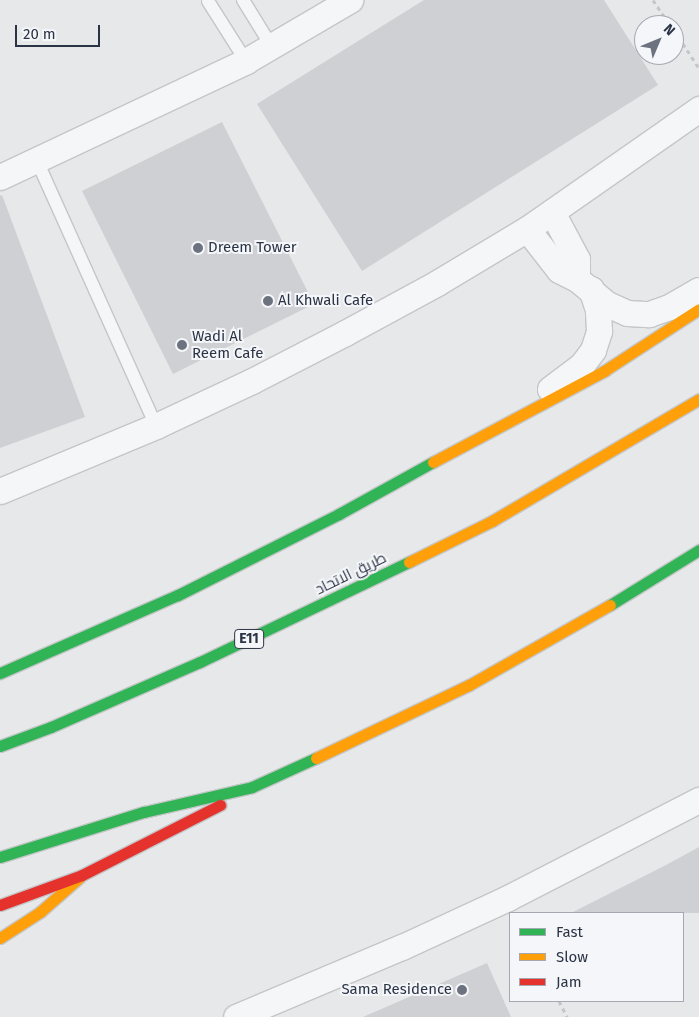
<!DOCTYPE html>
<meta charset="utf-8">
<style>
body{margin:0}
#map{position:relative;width:699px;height:1017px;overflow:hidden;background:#e6e8ea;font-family:"Fira Sans",Cairo,sans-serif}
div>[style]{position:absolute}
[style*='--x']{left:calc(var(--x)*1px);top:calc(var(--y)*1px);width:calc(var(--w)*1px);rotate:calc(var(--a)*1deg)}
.building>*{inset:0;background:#ced0d3}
.path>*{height:3px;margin-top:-1.5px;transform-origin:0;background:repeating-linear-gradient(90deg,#c5c6ca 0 4px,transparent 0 8px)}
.roads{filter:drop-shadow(1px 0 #c4c6c8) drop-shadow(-1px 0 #c4c6c8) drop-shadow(0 1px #c4c6c8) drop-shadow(0 -1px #c4c6c8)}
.lane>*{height:12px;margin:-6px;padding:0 6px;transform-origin:6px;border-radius:6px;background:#f5f6f7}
.street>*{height:25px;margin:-12.5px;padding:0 12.5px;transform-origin:12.5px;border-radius:12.5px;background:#f5f6f7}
.fast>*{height:11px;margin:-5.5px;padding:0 5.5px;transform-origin:5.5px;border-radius:5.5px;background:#30b455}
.slow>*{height:11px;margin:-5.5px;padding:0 5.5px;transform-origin:5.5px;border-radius:5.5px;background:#ff9f0a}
.jam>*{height:11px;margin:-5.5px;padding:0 5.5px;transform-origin:5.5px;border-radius:5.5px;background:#e5322d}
.dots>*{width:14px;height:14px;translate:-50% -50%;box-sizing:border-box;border:2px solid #f4f6f9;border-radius:50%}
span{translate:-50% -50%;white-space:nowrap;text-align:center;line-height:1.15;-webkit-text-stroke:4px #f4f6f9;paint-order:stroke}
.shield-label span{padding:1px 4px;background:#f4f6f9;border:1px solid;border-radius:4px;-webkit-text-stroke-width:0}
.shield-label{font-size:14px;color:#2b3445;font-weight:700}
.poi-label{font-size:15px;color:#2b3445}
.left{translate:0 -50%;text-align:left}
.right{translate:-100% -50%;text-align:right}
.street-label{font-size:15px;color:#2b3445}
.legend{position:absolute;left:509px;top:912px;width:175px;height:90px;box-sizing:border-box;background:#f4f6f9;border:1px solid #a4a8b1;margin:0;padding:6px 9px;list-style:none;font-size:15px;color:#2b3445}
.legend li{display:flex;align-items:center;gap:10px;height:25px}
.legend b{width:25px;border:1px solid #a4a8b1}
.north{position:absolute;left:634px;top:15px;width:50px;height:50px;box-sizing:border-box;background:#f4f6f9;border:1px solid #a4a8b1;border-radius:50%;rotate:45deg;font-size:14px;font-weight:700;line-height:20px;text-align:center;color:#2b3445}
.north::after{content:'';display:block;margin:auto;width:18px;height:22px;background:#6c737f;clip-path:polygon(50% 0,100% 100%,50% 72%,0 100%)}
.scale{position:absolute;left:15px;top:25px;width:85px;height:22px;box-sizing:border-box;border:2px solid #2b3445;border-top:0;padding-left:6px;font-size:15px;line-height:18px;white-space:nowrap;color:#2b3445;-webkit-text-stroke:4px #f4f6f9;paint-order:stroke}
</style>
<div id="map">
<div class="building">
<i style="clip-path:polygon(424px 0,604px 0,658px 85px,362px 271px,257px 104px)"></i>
<i style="clip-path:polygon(222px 122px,314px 304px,173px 374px,82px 191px)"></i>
<i style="clip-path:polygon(2px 195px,85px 417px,0 448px,0 196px)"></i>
<i style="clip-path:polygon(699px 847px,699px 913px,571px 913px,666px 865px)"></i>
<i style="clip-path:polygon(487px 963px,511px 1017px,363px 1017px)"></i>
</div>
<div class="path">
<i style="--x:653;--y:0;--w:30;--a:56"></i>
<i style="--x:674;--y:30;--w:45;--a:56.7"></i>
<i style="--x:559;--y:1001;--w:18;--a:63"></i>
</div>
<div class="roads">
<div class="lane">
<i style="--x:243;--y:0;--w:55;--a:58.3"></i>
<i style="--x:208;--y:1;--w:71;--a:57.7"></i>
<i style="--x:37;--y:161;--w:290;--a:65.8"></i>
</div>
<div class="street">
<i style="--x:0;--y:177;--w:272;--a:-25.2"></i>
<i style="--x:246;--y:61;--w:121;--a:-30.4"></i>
<i style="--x:552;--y:212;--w:53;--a:62"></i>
<i style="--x:577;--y:259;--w:20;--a:90"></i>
<i style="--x:527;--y:229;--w:52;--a:52"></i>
<i style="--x:559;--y:270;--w:20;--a:27"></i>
<i style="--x:577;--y:279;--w:39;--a:40"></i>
<i style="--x:607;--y:304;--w:22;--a:24"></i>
<i style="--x:627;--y:313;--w:22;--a:3"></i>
<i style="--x:649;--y:314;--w:21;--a:-19"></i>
<i style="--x:669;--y:307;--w:34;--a:-30"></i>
<i style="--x:550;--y:389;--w:39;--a:-37"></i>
<i style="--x:581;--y:366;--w:20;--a:-53"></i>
<i style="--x:593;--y:350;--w:20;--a:-72"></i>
<i style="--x:599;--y:331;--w:21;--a:-93"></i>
<i style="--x:598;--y:310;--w:22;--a:-108"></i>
<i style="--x:0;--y:491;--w:169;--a:-22.6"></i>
<i style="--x:156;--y:426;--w:106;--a:-25.1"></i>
<i style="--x:252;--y:381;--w:105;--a:-27.3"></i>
<i style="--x:345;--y:333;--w:105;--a:-28.5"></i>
<i style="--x:437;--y:283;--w:105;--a:-31"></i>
<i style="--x:527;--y:229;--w:210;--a:-34.9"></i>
<i style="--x:236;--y:1017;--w:180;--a:-22.9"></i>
<i style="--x:402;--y:947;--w:117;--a:-24.8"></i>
<i style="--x:508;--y:898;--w:215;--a:-27.2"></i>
</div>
<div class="fast">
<i style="--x:610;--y:605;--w:105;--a:-31.7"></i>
<i style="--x:0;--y:673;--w:194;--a:-23.7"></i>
<i style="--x:178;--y:595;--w:180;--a:-26.7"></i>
<i style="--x:339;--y:514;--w:107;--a:-29"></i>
<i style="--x:0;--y:746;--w:54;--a:-20.4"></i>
<i style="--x:51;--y:727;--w:163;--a:-23.6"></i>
<i style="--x:200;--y:662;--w:232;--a:-25.6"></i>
<i style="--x:0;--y:857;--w:151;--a:-17.4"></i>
<i style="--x:144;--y:812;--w:111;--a:-13"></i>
<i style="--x:252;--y:787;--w:70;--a:-24.4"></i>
</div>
<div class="slow">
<i style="--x:433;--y:462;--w:194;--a:-28"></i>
<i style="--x:604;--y:371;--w:113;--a:-33.1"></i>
<i style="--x:409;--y:562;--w:93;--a:-26.3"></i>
<i style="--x:492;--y:521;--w:240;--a:-30.5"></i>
<i style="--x:316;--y:758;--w:170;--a:-25.5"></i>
<i style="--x:469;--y:685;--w:162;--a:-29.6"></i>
<i style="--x:0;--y:938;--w:48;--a:-33"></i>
<i style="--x:40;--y:912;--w:53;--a:-41.2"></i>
</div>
<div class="jam">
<i style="--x:0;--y:905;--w:87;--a:-20.1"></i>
<i style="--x:82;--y:875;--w:155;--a:-26.9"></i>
</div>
</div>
<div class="dots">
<i style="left:198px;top:248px;background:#6c737f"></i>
<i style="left:268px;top:301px;background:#6c737f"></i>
<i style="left:182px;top:345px;background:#6c737f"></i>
<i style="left:462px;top:990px;background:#6c737f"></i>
</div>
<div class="shield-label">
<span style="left:249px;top:639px">E11</span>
</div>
<div class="poi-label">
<span class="left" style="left:208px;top:248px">Dreem Tower</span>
<span class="left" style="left:278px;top:301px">Al Khwali Cafe</span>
<span class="left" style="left:192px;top:345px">Wadi Al<br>Reem Cafe</span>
<span class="right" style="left:452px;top:990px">Sama Residence</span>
</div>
<div class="street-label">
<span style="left:351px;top:574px;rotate:-26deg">طريق الاتحاد</span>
</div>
<ul class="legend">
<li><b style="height:6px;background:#30b455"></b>Fast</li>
<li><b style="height:6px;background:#ff9f0a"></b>Slow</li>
<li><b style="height:6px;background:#e5322d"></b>Jam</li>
</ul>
<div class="north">N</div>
<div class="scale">20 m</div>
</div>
